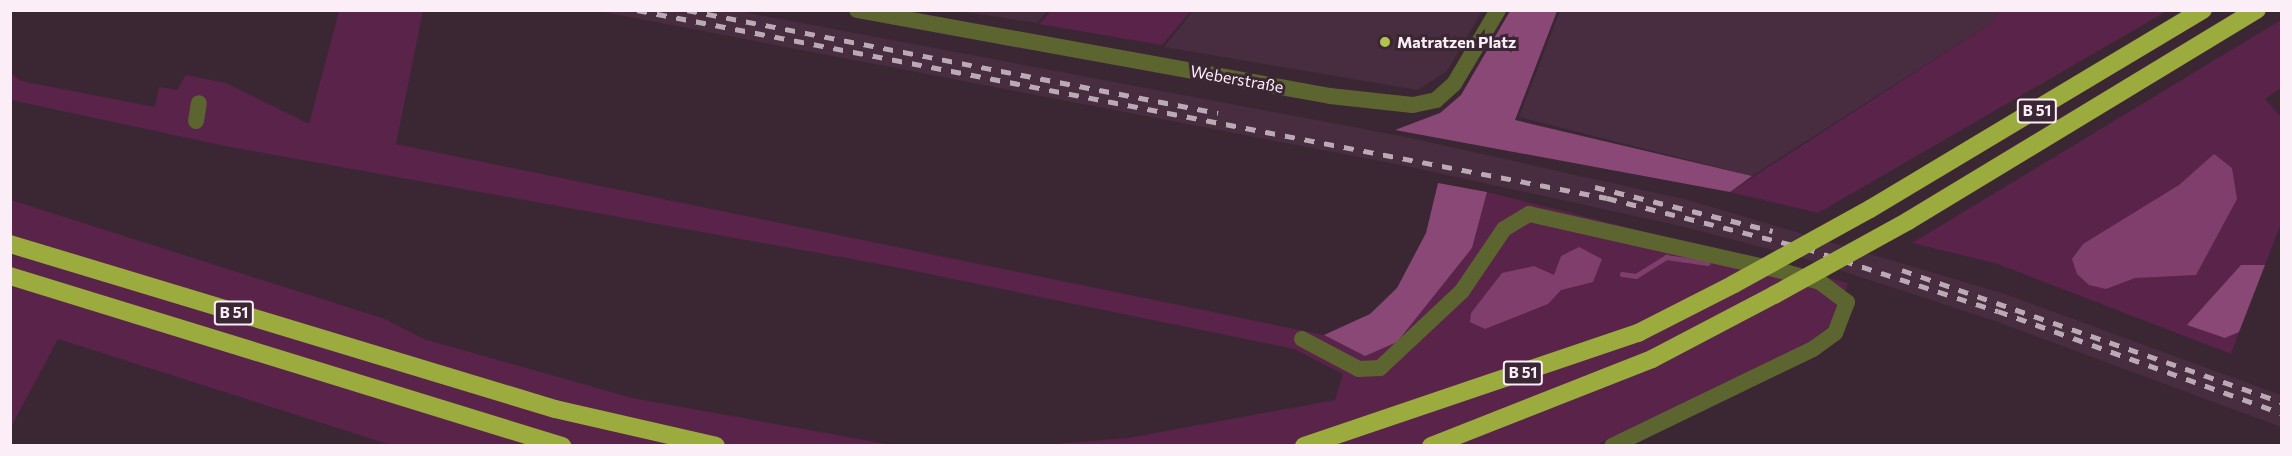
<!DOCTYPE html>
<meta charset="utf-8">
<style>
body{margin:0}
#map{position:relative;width:2292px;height:456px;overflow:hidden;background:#3b2634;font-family:Commissioner,sans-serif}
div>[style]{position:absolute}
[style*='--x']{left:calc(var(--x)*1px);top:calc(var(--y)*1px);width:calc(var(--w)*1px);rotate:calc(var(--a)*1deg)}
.built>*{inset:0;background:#472d3f}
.green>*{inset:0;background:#59234a}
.forest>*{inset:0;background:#8a4876}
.water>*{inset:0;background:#803e6c}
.stream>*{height:4.5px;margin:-2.25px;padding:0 2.25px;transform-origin:2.25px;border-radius:2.25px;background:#803e6c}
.minor>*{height:16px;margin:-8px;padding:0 8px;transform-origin:8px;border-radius:8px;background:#5c642f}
.highway>*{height:18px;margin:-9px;padding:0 9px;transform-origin:9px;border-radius:9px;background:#9cab3d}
.rail>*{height:4.5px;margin-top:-2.25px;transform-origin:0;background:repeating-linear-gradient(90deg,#baaab4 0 10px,transparent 0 20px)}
.highway-bridge>*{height:18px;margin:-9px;padding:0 9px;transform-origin:9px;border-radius:9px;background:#9cab3d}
.dots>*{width:16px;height:16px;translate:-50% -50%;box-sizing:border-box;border:3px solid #3b2634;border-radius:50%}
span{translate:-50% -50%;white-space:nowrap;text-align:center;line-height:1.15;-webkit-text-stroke:6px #3b2634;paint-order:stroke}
.shield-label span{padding:2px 4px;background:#3b2634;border:2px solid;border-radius:4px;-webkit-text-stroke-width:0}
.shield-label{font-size:15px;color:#fceef7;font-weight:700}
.poi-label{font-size:16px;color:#fceef7;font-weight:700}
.left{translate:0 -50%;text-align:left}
.street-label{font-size:16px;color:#fceef7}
.frame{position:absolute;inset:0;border:12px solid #fceef7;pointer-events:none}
</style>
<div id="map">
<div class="built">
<i style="clip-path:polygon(598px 11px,738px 11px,1401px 136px,1688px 200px,2005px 294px,2281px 395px,2281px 427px,1995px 321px,1799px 257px,1681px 226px,1401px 165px)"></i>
<i style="clip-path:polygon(958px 11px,1048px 11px,1037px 23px)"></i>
<i style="clip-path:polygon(1193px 11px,1193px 10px,1482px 11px,1447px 71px,1418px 90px,1164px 47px)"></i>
<i style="clip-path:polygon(1560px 11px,1998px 11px,1991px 23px,1752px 176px,1519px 117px)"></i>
</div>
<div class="green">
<i style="clip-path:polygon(339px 11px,423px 11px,396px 144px,1324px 335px,1365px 356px,1472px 248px,1487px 192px,1848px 283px,1837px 319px,1809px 343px,1597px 445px,1044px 445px,1128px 438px,1335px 400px,1343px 374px,1294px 349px,885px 265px,230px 147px,11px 100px,11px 73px,21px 81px,155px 107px,159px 87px,177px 90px,186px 75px,226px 83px,309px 124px)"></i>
<i style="clip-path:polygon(1051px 11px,1051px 10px,1191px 11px,1162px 45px,1039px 24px)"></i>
<i style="clip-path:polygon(1998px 11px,2167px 11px,1818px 213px,1730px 192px,1991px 23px)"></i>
<i style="clip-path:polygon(2281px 20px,2281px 88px,2265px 99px,2281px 117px,2281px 224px,2265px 265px,2241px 265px,2225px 338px,2239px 332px,2231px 354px,1998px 264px,1912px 243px)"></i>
<i style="clip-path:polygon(11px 200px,385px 319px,424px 339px,632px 398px,892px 445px,391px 445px,58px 339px,11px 427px)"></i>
</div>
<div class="forest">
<i style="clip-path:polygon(1510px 11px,1557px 11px,1515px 120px,1752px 176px,1730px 192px,1395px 130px,1440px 113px,1461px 95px)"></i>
<i style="clip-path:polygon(1438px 183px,1487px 192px,1472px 248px,1397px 342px,1365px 356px,1324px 335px,1370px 314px,1397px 288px,1426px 233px)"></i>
<i style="clip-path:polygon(2241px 265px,2265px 265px,2239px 332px,2225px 338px,2187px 325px)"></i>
</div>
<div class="water">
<i style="clip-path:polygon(2214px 154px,2232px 168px,2237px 199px,2196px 275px,2135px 278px,2106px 289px,2089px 285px,2077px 274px,2072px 259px,2083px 244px,2179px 185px)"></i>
<i style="clip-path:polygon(1579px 247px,1602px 259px,1593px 282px,1561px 290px,1548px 304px,1485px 329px,1470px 322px,1471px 313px,1502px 273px,1534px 266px,1554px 275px,1561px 256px)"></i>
</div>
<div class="stream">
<i style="--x:1622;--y:274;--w:14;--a:8"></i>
<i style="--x:1636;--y:276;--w:36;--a:-32"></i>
<i style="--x:1666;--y:257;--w:42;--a:8.1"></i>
</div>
<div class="minor">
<i style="--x:857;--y:10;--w:481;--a:10.3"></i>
<i style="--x:1330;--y:96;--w:83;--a:6.2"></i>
<i style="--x:1413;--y:105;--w:24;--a:-12"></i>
<i style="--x:1436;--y:100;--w:24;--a:-42"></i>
<i style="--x:1454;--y:84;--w:86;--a:-59.3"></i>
<i style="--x:196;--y:121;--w:18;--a:-81"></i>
<i style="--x:1302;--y:339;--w:64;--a:27.8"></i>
<i style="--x:1359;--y:369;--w:21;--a:-3"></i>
<i style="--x:1380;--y:368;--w:112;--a:-43.2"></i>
<i style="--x:1462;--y:291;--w:75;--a:-55.9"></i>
<i style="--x:1504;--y:229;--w:29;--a:-31"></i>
<i style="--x:1529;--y:214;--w:255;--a:12.7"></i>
<i style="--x:1778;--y:270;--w:44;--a:15.9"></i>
<i style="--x:1820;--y:282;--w:34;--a:37"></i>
<i style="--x:1847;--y:302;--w:33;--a:111"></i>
<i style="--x:1835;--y:333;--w:27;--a:144"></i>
<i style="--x:1813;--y:349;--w:223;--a:154.2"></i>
</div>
<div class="highway">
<i style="--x:1870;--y:209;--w:388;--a:-30.9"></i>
<i style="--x:1908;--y:221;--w:408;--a:-31.2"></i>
<i style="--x:10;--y:244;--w:569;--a:16.84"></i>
<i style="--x:555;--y:409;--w:165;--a:12.9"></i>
<i style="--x:10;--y:276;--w:578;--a:17.12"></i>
<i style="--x:1304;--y:446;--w:353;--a:-18.7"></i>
<i style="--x:1638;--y:333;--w:108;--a:-27"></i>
<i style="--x:1431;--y:446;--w:238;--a:-21.5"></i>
<i style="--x:1652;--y:359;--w:138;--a:-27.7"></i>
</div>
<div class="rail">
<i style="--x:637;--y:10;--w:988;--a:10.97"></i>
<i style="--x:1607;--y:198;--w:204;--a:14.2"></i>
<i style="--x:1805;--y:248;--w:203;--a:18.1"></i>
<i style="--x:1998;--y:311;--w:302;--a:19.8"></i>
<i style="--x:687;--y:10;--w:541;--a:10.98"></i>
<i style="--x:1595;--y:187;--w:183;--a:13.9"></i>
<i style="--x:1902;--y:270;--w:402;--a:19.2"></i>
</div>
<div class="highway-bridge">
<i style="--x:1734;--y:284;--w:155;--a:-28.9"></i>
<i style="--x:1774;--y:295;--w:153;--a:-28.9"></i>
</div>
<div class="dots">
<i style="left:1385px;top:42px;background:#b2c34c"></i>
</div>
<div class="shield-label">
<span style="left:2037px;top:111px">B 51</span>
<span style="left:234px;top:313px">B 51</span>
<span style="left:1523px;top:373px">B 51</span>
</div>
<div class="poi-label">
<span class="left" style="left:1397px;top:42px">Matratzen Platz</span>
</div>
<div class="street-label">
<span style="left:1237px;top:79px;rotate:10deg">Weberstraße</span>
</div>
<div class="frame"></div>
</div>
